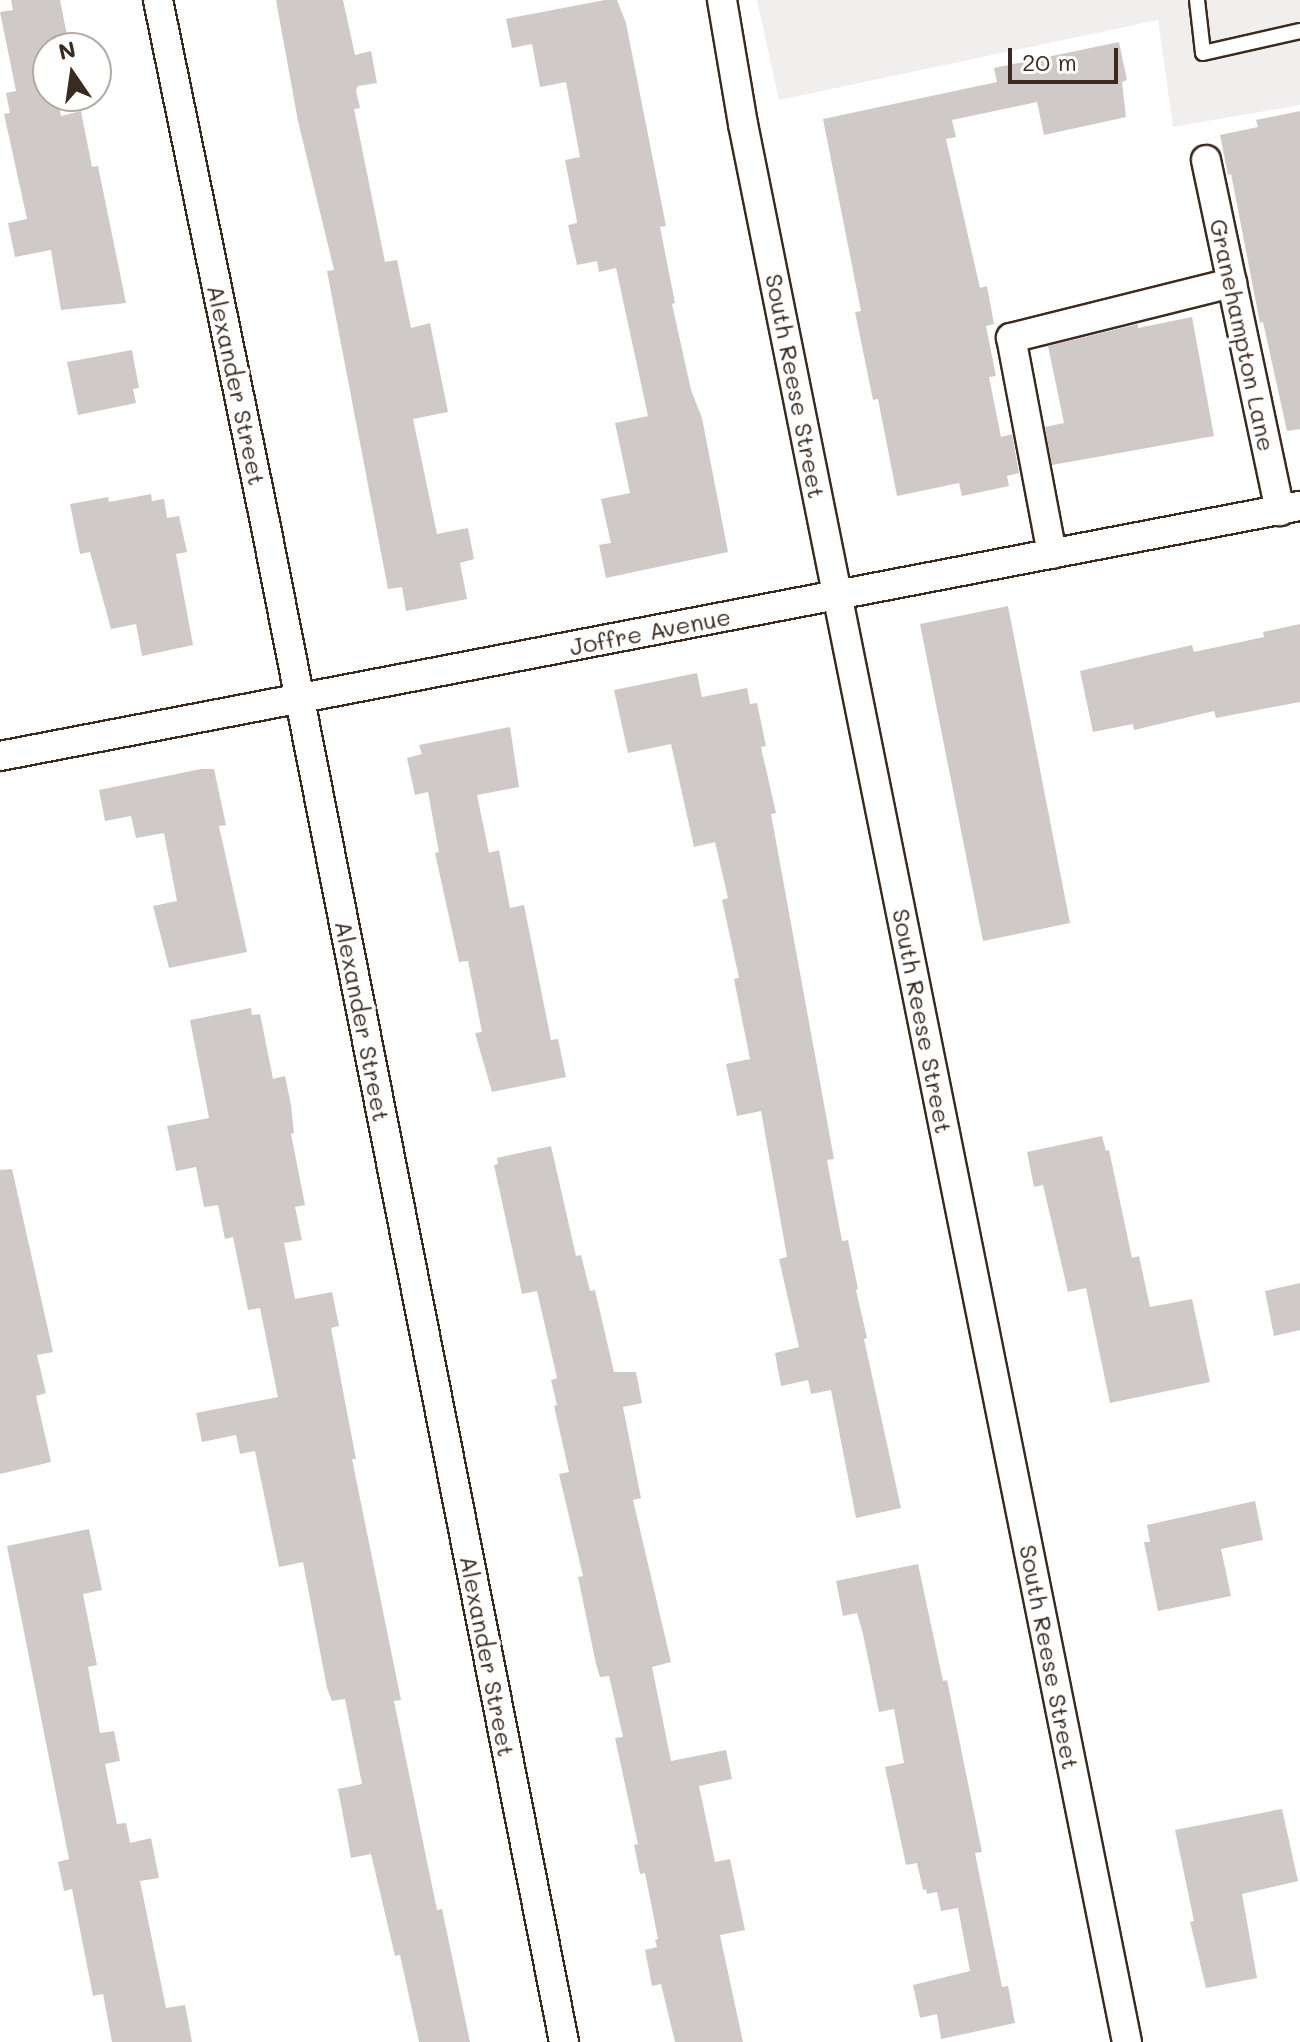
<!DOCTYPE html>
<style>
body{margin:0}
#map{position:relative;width:1300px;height:2042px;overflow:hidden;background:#fff;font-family:Mali,sans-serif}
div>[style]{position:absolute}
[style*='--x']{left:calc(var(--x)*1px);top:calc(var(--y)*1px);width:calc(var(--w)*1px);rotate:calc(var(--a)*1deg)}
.built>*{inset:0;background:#f1efee}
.building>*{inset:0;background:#cfcac7}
.roads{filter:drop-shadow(2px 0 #3b2a1e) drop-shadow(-2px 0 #3b2a1e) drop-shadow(0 2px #3b2a1e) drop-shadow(0 -2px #3b2a1e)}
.lane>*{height:14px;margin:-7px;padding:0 7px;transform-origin:7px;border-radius:7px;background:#fff}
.street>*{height:28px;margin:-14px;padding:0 14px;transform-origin:14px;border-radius:14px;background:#fff}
span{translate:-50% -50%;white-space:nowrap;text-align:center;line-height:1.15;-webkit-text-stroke:8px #fff;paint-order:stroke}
.street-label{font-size:24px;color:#3b2a1e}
.north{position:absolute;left:32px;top:32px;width:80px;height:80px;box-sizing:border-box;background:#fff;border:2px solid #b1aaa5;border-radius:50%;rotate:347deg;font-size:22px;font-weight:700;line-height:32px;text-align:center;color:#3b2a1e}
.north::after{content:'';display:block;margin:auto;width:28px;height:36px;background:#3b2a1e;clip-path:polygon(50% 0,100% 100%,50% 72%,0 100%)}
.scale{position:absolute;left:1008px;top:48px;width:110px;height:36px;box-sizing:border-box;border:4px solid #3b2a1e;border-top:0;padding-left:10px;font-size:24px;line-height:28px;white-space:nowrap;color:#3b2a1e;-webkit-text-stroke:6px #fff;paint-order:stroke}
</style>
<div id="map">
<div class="built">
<i style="clip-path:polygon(757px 0,1300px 0,1300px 105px,1173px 127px,1158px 20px,779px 100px)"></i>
</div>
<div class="building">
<i style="clip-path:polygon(11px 0,60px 0,69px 45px,47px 49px,48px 96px,57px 96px,61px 116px,81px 111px,92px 167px,98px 166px,126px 303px,61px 310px,51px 250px,15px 257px,8px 223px,27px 219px,4px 114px,10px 113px,6px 93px,16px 91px,0 12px,13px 10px)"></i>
<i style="clip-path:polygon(276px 0,343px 0,355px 55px,371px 51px,377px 83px,358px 86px,356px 90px,360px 108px,354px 109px,385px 262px,397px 260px,411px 328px,430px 323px,448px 412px,413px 419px,437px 534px,468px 528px,474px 559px,460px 563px,467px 599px,406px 611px,402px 587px,388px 589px,327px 271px,334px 270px,298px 121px)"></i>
<i style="clip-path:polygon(605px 0,617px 0,626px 23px,666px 226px,660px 227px,675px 303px,672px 304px,691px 390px,702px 418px,728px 552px,606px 578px,599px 545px,611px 543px,601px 499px,630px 493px,615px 423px,648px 416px,616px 268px,599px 272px,597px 261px,577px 265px,568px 225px,577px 223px,576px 216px,565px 160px,580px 157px,566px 82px,540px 87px,532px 44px,512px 48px,506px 19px)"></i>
<i style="clip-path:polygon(1119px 42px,1127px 80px,1122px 82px,1126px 117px,1044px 135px,1037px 102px,952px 120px,956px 137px,946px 139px,980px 288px,987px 286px,994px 324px,986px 326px,996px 376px,989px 377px,1001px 437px,1012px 434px,1019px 473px,1007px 476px,1009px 486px,962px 496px,959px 483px,897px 496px,878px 399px,873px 400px,855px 312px,861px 311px,823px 119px,997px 82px,994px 68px)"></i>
<i style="clip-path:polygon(1300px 111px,1300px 429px,1287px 431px,1263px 322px,1260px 323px,1231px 174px,1228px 175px,1220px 135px,1258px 127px,1256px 120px)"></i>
<i style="clip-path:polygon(1192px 317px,1214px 436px,1052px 465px,1045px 427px,1064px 423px,1048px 346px,1138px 324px,1138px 328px)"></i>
<i style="clip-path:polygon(132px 350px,139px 388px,133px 389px,136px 403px,78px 415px,67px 362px)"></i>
<i style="clip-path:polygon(151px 494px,152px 501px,164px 499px,167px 518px,179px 516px,187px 552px,176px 554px,193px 645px,142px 656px,136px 624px,111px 629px,90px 552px,80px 554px,70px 504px,108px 497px,109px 502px)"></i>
<i style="clip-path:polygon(1008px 606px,1070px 923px,983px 941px,920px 624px)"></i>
<i style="clip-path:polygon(1300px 624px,1300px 702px,1216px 718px,1214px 711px,1134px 730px,1133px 724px,1093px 732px,1080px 671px,1192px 645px,1194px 652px,1264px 637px,1263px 632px)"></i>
<i style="clip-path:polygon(697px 673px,702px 697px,747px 688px,750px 704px,757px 703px,766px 746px,761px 747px,776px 813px,771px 814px,834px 1159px,827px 1160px,842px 1241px,848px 1240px,858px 1289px,856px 1290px,867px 1338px,864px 1339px,901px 1508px,856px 1518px,831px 1390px,811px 1394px,808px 1380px,781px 1386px,775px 1353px,799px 1347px,779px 1259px,787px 1257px,761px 1111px,737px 1116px,726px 1064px,750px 1059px,734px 979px,739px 978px,722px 900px,728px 898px,715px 842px,694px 847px,671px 744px,628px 753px,614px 690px)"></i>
<i style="clip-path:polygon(510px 727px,519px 787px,477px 795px,489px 853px,499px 850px,510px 908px,524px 905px,551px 1040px,558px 1039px,566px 1077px,492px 1092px,475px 1033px,482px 1032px,468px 961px,459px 962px,435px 853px,439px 852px,428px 792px,415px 795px,407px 758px,422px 754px,419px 745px)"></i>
<i style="clip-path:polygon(201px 769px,214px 769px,226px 825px,219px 826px,247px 952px,169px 968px,153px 906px,177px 901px,164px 833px,136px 838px,131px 816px,105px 821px,99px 790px)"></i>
<i style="clip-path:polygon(251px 1008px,252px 1015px,260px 1014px,273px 1079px,285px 1076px,291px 1105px,294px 1133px,291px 1134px,305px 1205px,295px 1207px,302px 1240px,284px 1243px,295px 1299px,332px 1292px,339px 1326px,331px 1328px,356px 1459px,352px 1459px,401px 1700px,394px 1701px,437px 1910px,442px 1909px,470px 2042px,419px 2042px,400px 1955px,395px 1956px,371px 1854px,351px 1858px,338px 1789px,362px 1784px,345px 1699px,332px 1701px,327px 1688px,303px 1562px,279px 1567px,255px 1451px,240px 1454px,236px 1435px,202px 1442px,196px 1413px,278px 1397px,260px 1308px,248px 1310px,233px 1237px,225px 1239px,218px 1205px,204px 1207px,196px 1167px,176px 1171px,167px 1126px,209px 1118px,190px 1020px)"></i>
<i style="clip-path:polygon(1102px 1136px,1106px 1151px,1109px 1150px,1132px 1258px,1139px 1256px,1150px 1307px,1192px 1299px,1210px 1382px,1110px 1403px,1086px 1288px,1068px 1292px,1043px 1185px,1034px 1187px,1027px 1152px)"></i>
<i style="clip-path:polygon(551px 1146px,576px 1256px,581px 1255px,590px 1291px,595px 1290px,614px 1372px,636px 1372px,642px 1403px,623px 1407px,641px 1498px,633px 1500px,671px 1662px,652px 1667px,671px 1761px,726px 1750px,732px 1779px,699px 1786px,715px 1862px,730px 1859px,745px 1930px,720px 1935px,743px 2042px,675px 2042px,661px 1984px,652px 1986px,645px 1950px,657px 1947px,655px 1940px,658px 1939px,645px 1873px,640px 1874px,634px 1845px,638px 1844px,615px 1738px,623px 1737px,609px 1676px,600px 1677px,596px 1664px,578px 1577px,583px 1576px,559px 1474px,569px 1472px,554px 1406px,557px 1405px,551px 1380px,557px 1378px,537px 1291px,522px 1294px,494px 1165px,498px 1164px,497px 1158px)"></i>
<i style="clip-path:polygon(12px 1169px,53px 1352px,37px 1355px,46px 1393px,36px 1396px,51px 1462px,0 1474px,0 1170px)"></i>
<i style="clip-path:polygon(1300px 1283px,1300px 1330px,1274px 1336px,1265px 1291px)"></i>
<i style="clip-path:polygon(1255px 1501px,1263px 1540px,1221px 1549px,1231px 1596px,1158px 1611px,1144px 1542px,1150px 1542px,1147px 1525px)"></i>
<i style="clip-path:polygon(89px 1529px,102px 1590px,83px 1594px,97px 1665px,88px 1667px,100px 1733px,114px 1731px,120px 1761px,105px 1764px,117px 1824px,126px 1823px,130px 1843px,151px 1838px,159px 1878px,140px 1881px,166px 2008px,185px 2005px,192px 2042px,112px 2042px,103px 1994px,93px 1996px,72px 1889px,64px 1891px,58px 1862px,69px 1859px,7px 1546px)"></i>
<i style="clip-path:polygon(918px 1564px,943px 1681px,947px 1680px,982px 1852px,975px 1853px,1002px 1987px,1008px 1986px,1015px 2023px,941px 2039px,937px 2014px,920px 2018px,913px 1985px,970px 1971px,958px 1908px,941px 1911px,937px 1892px,927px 1894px,926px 1889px,923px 1890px,917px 1863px,906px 1865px,885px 1767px,904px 1763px,894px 1709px,879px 1712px,863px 1634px,857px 1613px,843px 1616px,836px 1581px)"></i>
<i style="clip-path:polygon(1282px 1809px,1298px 1881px,1242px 1894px,1257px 1978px,1206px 1988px,1190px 1922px,1194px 1921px,1175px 1830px)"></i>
</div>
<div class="roads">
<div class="lane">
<i style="--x:1197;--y:0;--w:53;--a:83.5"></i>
<i style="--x:1203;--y:53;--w:99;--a:-12.8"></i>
</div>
<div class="street">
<i style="--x:158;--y:0;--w:533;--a:78.42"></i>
<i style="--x:265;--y:522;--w:1549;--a:78.87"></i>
<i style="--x:722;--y:0;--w:126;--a:80.4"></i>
<i style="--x:743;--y:124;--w:1956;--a:78.68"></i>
<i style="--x:1206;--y:160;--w:359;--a:78.1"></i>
<i style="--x:1052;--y:554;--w:220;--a:-100.7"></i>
<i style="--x:1011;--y:338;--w:228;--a:-14"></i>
<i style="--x:0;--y:756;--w:1324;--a:-10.89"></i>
</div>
</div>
<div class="street-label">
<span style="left:1243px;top:335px;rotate:78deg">Granehampton Lane</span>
<span style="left:237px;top:385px;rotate:78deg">Alexander Street</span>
<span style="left:796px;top:386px;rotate:79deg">South Reese Street</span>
<span style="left:650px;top:631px;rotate:-11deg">Joffre Avenue</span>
<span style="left:363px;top:1021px;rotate:79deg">Alexander Street</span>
<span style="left:923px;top:1021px;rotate:79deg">South Reese Street</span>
<span style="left:488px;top:1656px;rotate:79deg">Alexander Street</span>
<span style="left:1050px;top:1657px;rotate:79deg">South Reese Street</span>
</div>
<div class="north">N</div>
<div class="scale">20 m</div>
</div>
